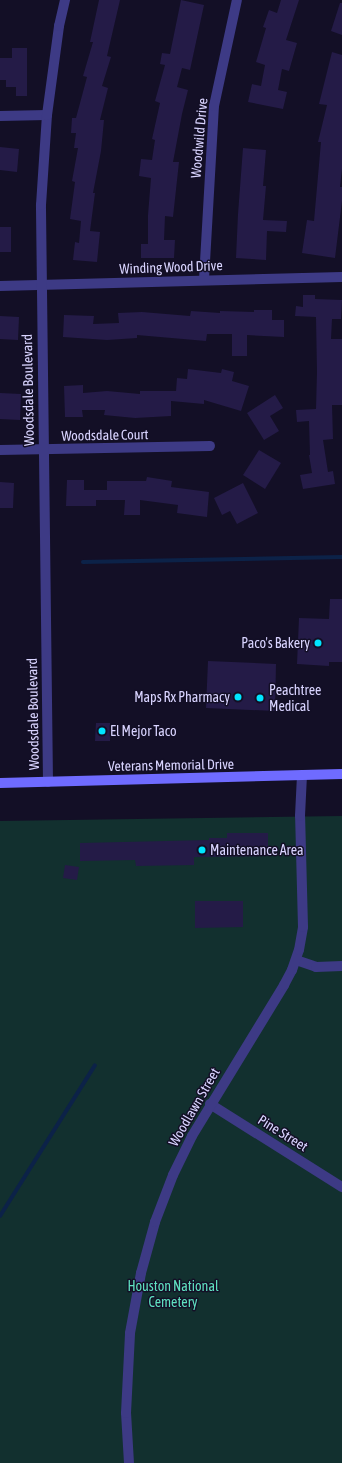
<!DOCTYPE html>
<style>
body{margin:0}
#map{position:relative;width:342px;height:1463px;overflow:hidden;background:#130f26;font-family:"Asap Condensed",sans-serif}
div>[style]{position:absolute}
[style*='--x']{left:calc(var(--x)*1px);top:calc(var(--y)*1px);width:calc(var(--w)*1px);rotate:calc(var(--a)*1deg)}
.green>*{inset:0;background:#12302f}
.stream>*{height:4px;margin:-2px;padding:0 2px;transform-origin:2px;border-radius:2px;background:#0c2248}
.building>*{inset:0;background:#241b47}
.street>*{height:10px;margin:-5px;padding:0 5px;transform-origin:5px;border-radius:5px;background:#3d3a85}
.secondary>*{height:10px;margin:-5px;padding:0 5px;transform-origin:5px;border-radius:5px;background:#6f6bff}
.dots>*{width:11px;height:11px;translate:-50% -50%;box-sizing:border-box;border:2px solid #130f26;border-radius:50%}
span{translate:-50% -50%;white-space:nowrap;text-align:center;line-height:1.15;-webkit-text-stroke:3px #130f26;paint-order:stroke}
.street-label{font-size:14px;color:#d9d4ff}
.poi-label{font-size:14px;color:#d9d4ff}
.right{translate:-100% -50%;text-align:right}
.left{translate:0 -50%;text-align:left}
.park-label{font-size:14px;color:#5fe0c0}
</style>
<div id="map">
<div class="green">
<i style="clip-path:polygon(342px 816px,342px 1463px,0 1463px,0 821px)"></i>
</div>
<div class="stream">
<i style="--x:83;--y:562;--w:259;--a:-1.1"></i>
<i style="--x:0;--y:1216;--w:178;--a:-57.8"></i>
</div>
<div class="building">
<i style="clip-path:polygon(99px 0,120px 0,107px 56px,111px 57px,102px 86px,108px 88px,100px 120px,104px 120px,101px 151px,93px 193px,95px 193px,90px 231px,100px 232px,97px 262px,73px 260px,75px 242px,79px 243px,81px 221px,70px 219px,75px 182px,72px 181px,78px 148px,74px 148px,76px 133px,71px 133px,72px 118px,76px 118px,87px 77px,83px 76px,93px 42px,90px 42px)"></i>
<i style="clip-path:polygon(181px 0,204px 5px,190px 70px,182px 68px,177px 87px,188px 90px,182px 114px,173px 162px,179px 162px,173px 217px,165px 216px,164px 240px,175px 240px,174px 258px,141px 258px,141px 244px,148px 244px,148px 215px,151px 178px,139px 176px,141px 159px,152px 160px,155px 140px,152px 139px,160px 103px,155px 101px,165px 65px,160px 64px,162px 53px,170px 54px)"></i>
<i style="clip-path:polygon(281px 0,299px 0,286px 40px,297px 43px,289px 71px,282px 69px,278px 90px,287px 92px,283px 109px,248px 102px,252px 84px,261px 86px,265px 65px,256px 62px,266px 28px,263px 27px,269px 10px,277px 13px)"></i>
<i style="clip-path:polygon(340px 3px,342px 3px,342px 35px,331px 31px)"></i>
<i style="clip-path:polygon(12px 48px,27px 48px,27px 96px,16px 96px,16px 87px,6px 87px,6px 80px,0 80px,0 58px,12px 58px)"></i>
<i style="clip-path:polygon(332px 52px,342px 55px,342px 169px,340px 187px,342px 187px,342px 201px,335px 258px,302px 253px,307px 220px,314px 221px,321px 142px,318px 142px,327px 105px,319px 104px)"></i>
<i style="clip-path:polygon(0 147px,19px 149px,17px 172px,0 170px)"></i>
<i style="clip-path:polygon(243px 148px,266px 150px,263px 186px,266px 186px,263px 220px,287px 221px,286px 232px,267px 231px,266px 260px,236px 258px,238px 214px)"></i>
<i style="clip-path:polygon(0 227px,11px 227px,11px 252px,0 252px)"></i>
<i style="clip-path:polygon(303px 295px,315px 295px,315px 299px,342px 300px,341px 319px,332px 319px,331px 339px,342px 339px,342px 405px,332px 405px,333px 439px,323px 440px,328px 472px,333px 471px,335px 484px,303px 489px,300px 475px,312px 473px,309px 455px,310px 455px,309px 421px,297px 422px,296px 410px,316px 409px,317px 372px,316px 317px,295px 316px,296px 306px,303px 307px)"></i>
<i style="clip-path:polygon(254px 310px,272px 310px,272px 320px,284px 320px,284px 337px,247px 335px,247px 356px,232px 356px,232px 334px,207px 334px,206px 341px,137px 335px,137px 338px,107px 340px,63px 337px,64px 315px,94px 316px,93px 324px,119px 323px,118px 313px,142px 312px,190px 316px,191px 311px,220px 313px,220px 311px,254px 312px)"></i>
<i style="clip-path:polygon(0 316px,19px 317px,18px 340px,0 339px)"></i>
<i style="clip-path:polygon(188px 369px,221px 373px,222px 369px,234px 372px,232px 381px,249px 386px,241px 411px,204px 400px,204px 404px,171px 401px,171px 416px,135px 418px,104px 415px,105px 410px,82px 410px,83px 417px,65px 417px,64px 386px,83px 385px,83px 393px,107px 391px,140px 394px,140px 391px,176px 391px,177px 378px,187px 379px)"></i>
<i style="clip-path:polygon(0 393px,21px 394px,20px 420px,0 419px)"></i>
<i style="clip-path:polygon(275px 395px,283px 408px,270px 416px,279px 431px,264px 440px,247px 413px)"></i>
<i style="clip-path:polygon(259px 450px,281px 463px,265px 489px,243px 475px)"></i>
<i style="clip-path:polygon(147px 477px,172px 481px,171px 487px,209px 492px,207px 517px,177px 513px,178px 505px,140px 500px,140px 515px,124px 515px,125px 500px,96px 500px,96px 506px,66px 506px,67px 480px,84px 480px,84px 490px,107px 490px,107px 481px,146px 481px)"></i>
<i style="clip-path:polygon(0 482px,14px 483px,13px 508px,0 508px)"></i>
<i style="clip-path:polygon(243px 483px,258px 513px,237px 524px,230px 511px,222px 515px,214px 498px)"></i>
<i style="clip-path:polygon(330px 599px,342px 599px,342px 662px,329px 662px,329px 666px,297px 664px,299px 618px,329px 619px)"></i>
<i style="clip-path:polygon(208px 661px,276px 664px,275px 711px,206px 708px)"></i>
<i style="clip-path:polygon(96px 723px,110px 723px,110px 741px,95px 741px)"></i>
<i style="clip-path:polygon(227px 833px,268px 833px,268px 856px,194px 857px,194px 865px,136px 866px,135px 860px,80px 861px,80px 843px,209px 840px,209px 838px,227px 838px)"></i>
<i style="clip-path:polygon(65px 865px,79px 867px,77px 880px,63px 878px)"></i>
<i style="clip-path:polygon(195px 901px,243px 901px,243px 927px,195px 928px)"></i>
</div>
<div class="street">
<i style="--x:0;--y:116;--w:47;--a:-1.2"></i>
<i style="--x:204;--y:279;--w:173;--a:-86.7"></i>
<i style="--x:214;--y:106;--w:108;--a:-77.8"></i>
<i style="--x:0;--y:286;--w:342;--a:-1.5"></i>
<i style="--x:0;--y:450;--w:210;--a:-1.1"></i>
<i style="--x:48;--y:782;--w:577;--a:-90.7"></i>
<i style="--x:41;--y:205;--w:90;--a:-86.2"></i>
<i style="--x:47;--y:115;--w:90;--a:-82.3"></i>
<i style="--x:59;--y:26;--w:27;--a:-77"></i>
<i style="--x:296;--y:960;--w:21;--a:19"></i>
<i style="--x:316;--y:967;--w:26;--a:-2"></i>
<i style="--x:210;--y:1104;--w:156;--a:32.2"></i>
<i style="--x:129;--y:1463;--w:50;--a:-93.4"></i>
<i style="--x:126;--y:1413;--w:80;--a:-87.1"></i>
<i style="--x:130;--y:1333;--w:61;--a:-79.6"></i>
<i style="--x:141;--y:1273;--w:53;--a:-74.6"></i>
<i style="--x:155;--y:1222;--w:50;--a:-69"></i>
<i style="--x:173;--y:1175;--w:43;--a:-64"></i>
<i style="--x:192;--y:1136;--w:177;--a:-58.6"></i>
<i style="--x:284;--y:985;--w:17;--a:-62"></i>
<i style="--x:292;--y:970;--w:21;--a:-71"></i>
<i style="--x:299;--y:950;--w:23;--a:-80"></i>
<i style="--x:303;--y:927;--w:111;--a:-91.5"></i>
<i style="--x:300;--y:816;--w:41;--a:-87.2"></i>
</div>
<div class="secondary">
<i style="--x:0;--y:783;--w:342;--a:-1.5"></i>
</div>
<div class="dots">
<i style="left:318px;top:643px;background:#00e5ff"></i>
<i style="left:238px;top:697px;background:#00e5ff"></i>
<i style="left:260px;top:698px;background:#00e5ff"></i>
<i style="left:102px;top:731px;background:#00e5ff"></i>
<i style="left:202px;top:850px;background:#00e5ff"></i>
</div>
<div class="street-label">
<span style="left:199px;top:138px;rotate:-85deg">Woodwild Drive</span>
<span style="left:171px;top:267px;rotate:-2deg">Winding Wood Drive</span>
<span style="left:28px;top:390px;rotate:-91deg">Woodsdale Boulevard</span>
<span style="left:105px;top:435px;rotate:-1deg">Woodsdale Court</span>
<span style="left:33px;top:714px;rotate:-91deg">Woodsdale Boulevard</span>
<span style="left:171px;top:765px;rotate:-1deg">Veterans Memorial Drive</span>
<span style="left:194px;top:1107px;rotate:-60deg">Woodlawn Street</span>
<span style="left:283px;top:1133px;rotate:32deg">Pine Street</span>
</div>
<div class="poi-label">
<span class="right" style="left:310px;top:643px">Paco's Bakery</span>
<span class="left" style="left:269px;top:698px">Peachtree<br>Medical</span>
<span class="right" style="left:230px;top:697px">Maps Rx Pharmacy</span>
<span class="left" style="left:110px;top:731px">El Mejor Taco</span>
<span class="left" style="left:210px;top:850px">Maintenance Area</span>
</div>
<div class="park-label">
<span style="left:173px;top:1294px">Houston National<br>Cemetery</span>
</div>
</div>
